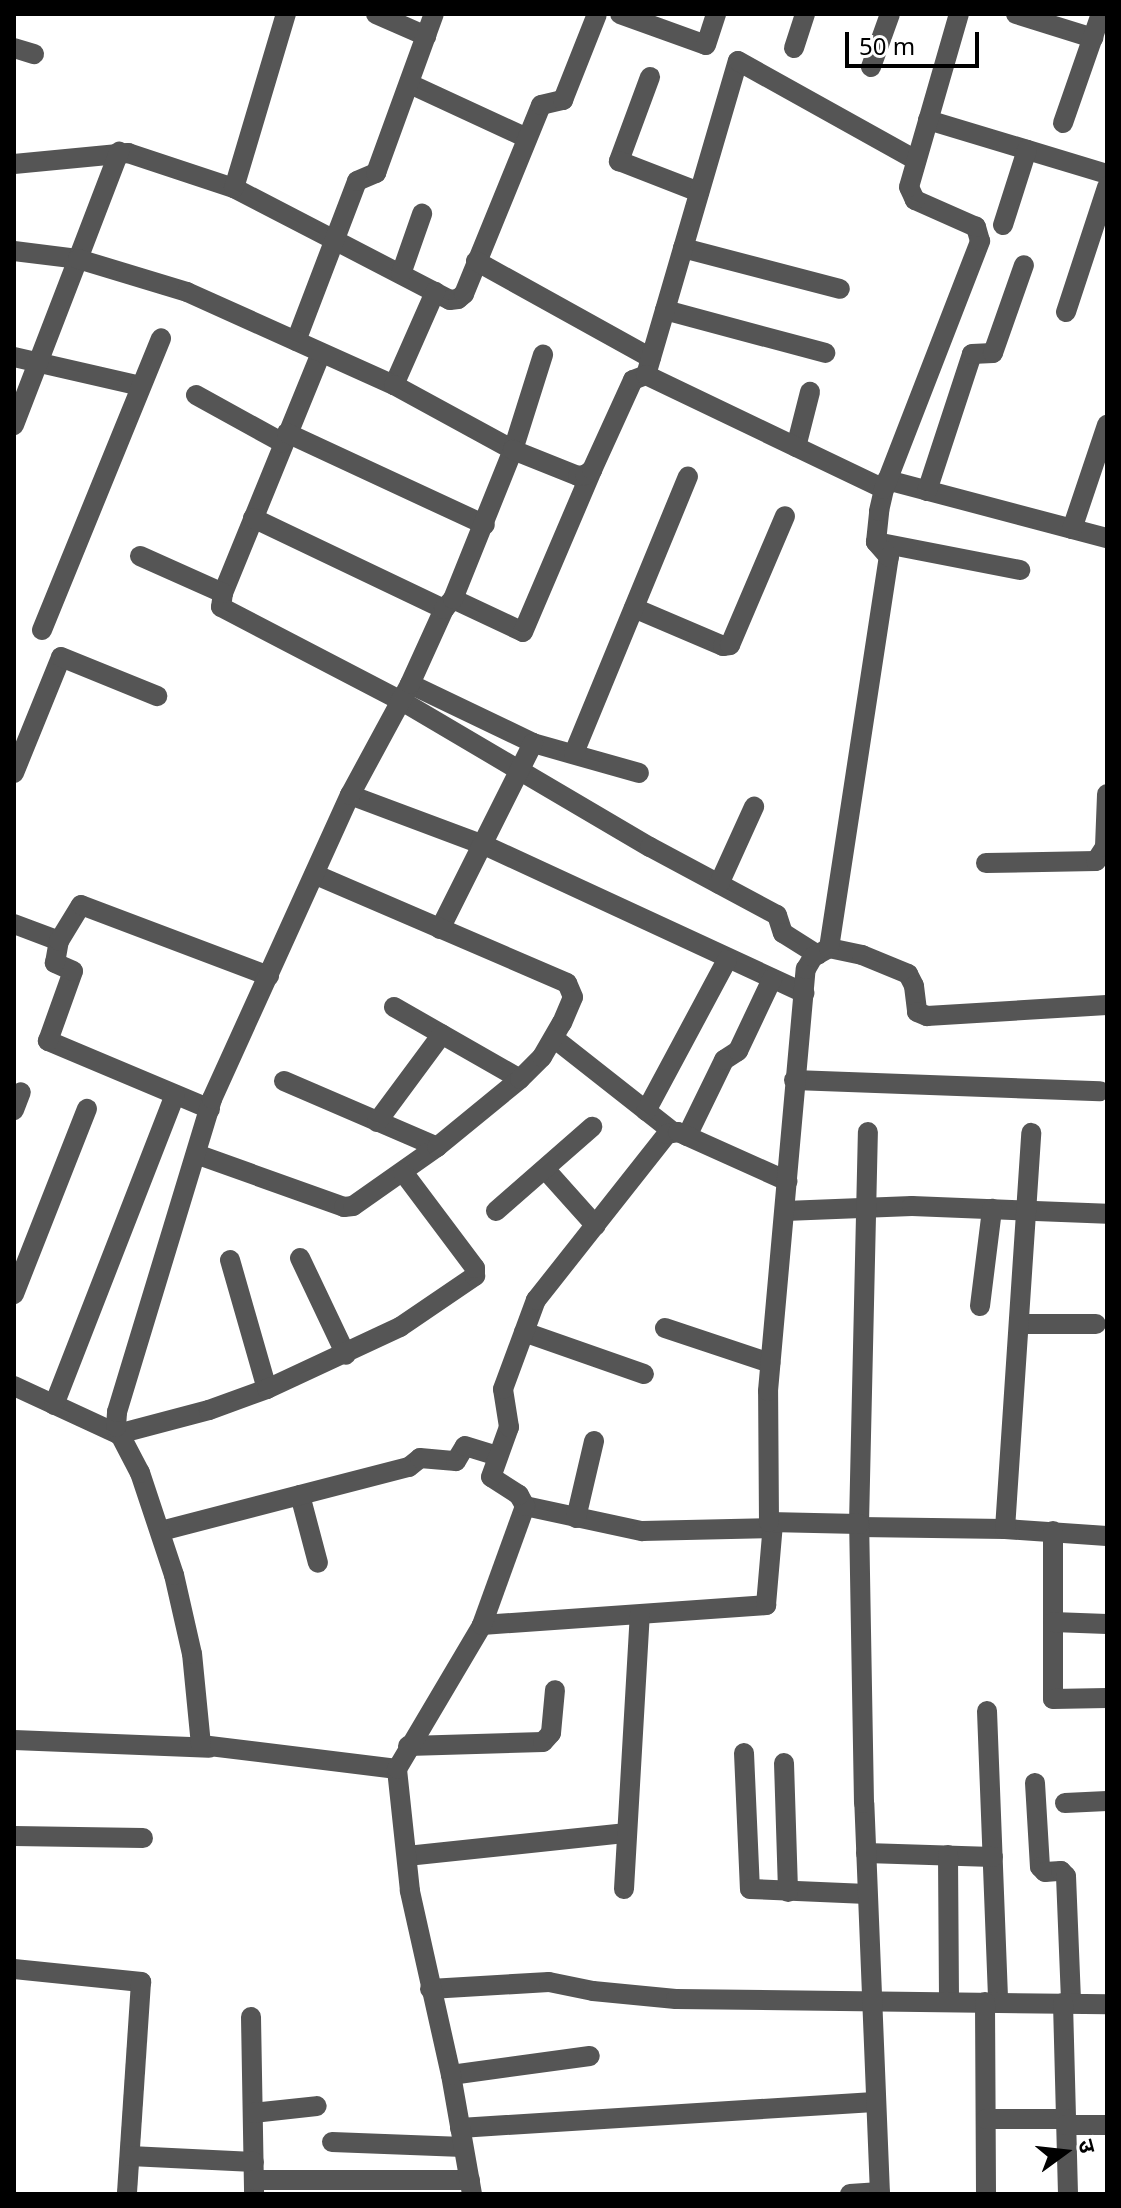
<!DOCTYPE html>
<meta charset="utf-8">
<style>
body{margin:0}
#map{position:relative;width:1121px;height:2208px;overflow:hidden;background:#fff;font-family:"Noto Sans","Noto Sans Devanagari",sans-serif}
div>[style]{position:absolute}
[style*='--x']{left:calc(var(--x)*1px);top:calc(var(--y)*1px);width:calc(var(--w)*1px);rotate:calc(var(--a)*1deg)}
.minor>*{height:20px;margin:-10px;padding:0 10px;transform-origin:10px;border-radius:10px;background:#555}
span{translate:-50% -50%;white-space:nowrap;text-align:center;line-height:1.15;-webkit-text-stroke:8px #fff;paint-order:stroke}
.frame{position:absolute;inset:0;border:16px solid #000;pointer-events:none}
.north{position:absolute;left:1025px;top:2112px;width:80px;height:80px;-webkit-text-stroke:6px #fff;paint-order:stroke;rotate:75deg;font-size:22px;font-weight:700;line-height:32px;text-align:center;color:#000}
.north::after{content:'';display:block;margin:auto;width:28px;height:36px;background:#000;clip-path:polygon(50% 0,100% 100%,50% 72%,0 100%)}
.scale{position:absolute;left:845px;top:32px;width:134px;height:36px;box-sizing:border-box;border:4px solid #000;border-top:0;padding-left:10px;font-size:24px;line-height:28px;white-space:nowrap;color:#000;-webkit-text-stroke:6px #fff;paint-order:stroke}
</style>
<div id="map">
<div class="minor">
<i style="--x:376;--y:14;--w:55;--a:23.7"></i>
<i style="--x:620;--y:14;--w:91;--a:19.8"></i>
<i style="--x:706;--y:45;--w:33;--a:-72"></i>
<i style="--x:1016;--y:14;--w:81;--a:17.3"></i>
<i style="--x:14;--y:48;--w:21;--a:17"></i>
<i style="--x:794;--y:48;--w:36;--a:-72"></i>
<i style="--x:871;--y:67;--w:56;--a:-70.3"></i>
<i style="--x:650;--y:77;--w:90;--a:110.3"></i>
<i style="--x:619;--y:161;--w:86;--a:21.2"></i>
<i style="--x:410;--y:84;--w:129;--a:24.8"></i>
<i style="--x:928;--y:120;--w:187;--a:16.8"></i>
<i style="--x:1063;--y:123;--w:115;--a:-70.8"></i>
<i style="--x:14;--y:164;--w:115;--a:-5.5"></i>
<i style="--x:128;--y:153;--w:112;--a:18.3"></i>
<i style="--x:234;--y:188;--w:243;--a:27.4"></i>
<i style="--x:450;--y:300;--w:8;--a:-7"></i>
<i style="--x:458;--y:299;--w:8;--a:-40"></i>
<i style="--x:464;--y:294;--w:204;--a:-67.8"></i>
<i style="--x:541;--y:105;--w:23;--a:-13"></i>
<i style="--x:563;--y:100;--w:92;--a:-68.4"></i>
<i style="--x:234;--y:188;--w:182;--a:-73.4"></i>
<i style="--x:1003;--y:225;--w:79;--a:-72.3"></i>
<i style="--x:683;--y:248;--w:162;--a:14.6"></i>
<i style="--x:14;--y:251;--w:64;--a:7.1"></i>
<i style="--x:78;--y:259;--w:115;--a:-69"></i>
<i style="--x:476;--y:261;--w:200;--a:29"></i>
<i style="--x:401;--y:274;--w:64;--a:-70.7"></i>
<i style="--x:665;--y:310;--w:166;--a:15"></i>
<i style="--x:1066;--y:312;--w:132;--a:-71.8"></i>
<i style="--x:296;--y:341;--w:171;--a:-69.1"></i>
<i style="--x:357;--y:181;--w:21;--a:-23"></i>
<i style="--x:376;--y:173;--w:169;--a:-70"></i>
<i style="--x:321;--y:353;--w:259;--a:112.2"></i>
<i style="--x:223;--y:593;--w:14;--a:98"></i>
<i style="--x:221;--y:607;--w:202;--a:27.5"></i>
<i style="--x:400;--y:700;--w:290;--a:30.5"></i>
<i style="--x:650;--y:847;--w:144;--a:28.2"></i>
<i style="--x:777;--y:915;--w:19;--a:72"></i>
<i style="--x:783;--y:933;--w:41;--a:32.2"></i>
<i style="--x:14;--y:357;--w:130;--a:12.9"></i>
<i style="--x:646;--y:375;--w:327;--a:-73.7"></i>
<i style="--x:738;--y:61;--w:204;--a:29.1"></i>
<i style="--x:394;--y:385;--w:102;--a:-66.2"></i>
<i style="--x:196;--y:395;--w:99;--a:28.9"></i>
<i style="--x:14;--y:425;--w:178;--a:-68.9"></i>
<i style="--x:78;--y:259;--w:114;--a:16.8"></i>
<i style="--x:187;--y:292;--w:227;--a:24.2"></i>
<i style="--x:394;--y:385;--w:136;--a:28.6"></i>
<i style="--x:513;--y:450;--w:100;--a:-72.5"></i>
<i style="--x:287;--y:433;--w:218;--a:24.9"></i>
<i style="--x:796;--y:447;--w:57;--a:-75.7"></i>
<i style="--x:887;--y:480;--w:228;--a:14.8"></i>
<i style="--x:927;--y:491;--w:144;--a:-71.8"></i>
<i style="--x:972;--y:354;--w:21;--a:-3"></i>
<i style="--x:993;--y:353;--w:93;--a:-70.6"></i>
<i style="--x:253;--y:518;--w:212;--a:25.5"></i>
<i style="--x:1072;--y:529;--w:110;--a:-71.4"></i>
<i style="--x:876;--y:542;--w:147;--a:11"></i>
<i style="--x:140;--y:556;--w:91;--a:24"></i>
<i style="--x:453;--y:599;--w:77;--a:25.2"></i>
<i style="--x:523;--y:632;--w:176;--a:-66.9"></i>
<i style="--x:634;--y:608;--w:97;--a:23.1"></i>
<i style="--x:723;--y:646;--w:7;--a:-8"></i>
<i style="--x:730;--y:645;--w:140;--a:-66.9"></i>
<i style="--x:42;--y:630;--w:315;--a:-67.8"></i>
<i style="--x:410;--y:684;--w:136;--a:25.6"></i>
<i style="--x:533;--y:743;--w:110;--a:15.8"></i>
<i style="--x:574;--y:753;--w:299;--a:-67.6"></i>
<i style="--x:14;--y:773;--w:125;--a:-67.9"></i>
<i style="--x:61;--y:657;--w:104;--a:22.1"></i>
<i style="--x:350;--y:795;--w:143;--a:20.5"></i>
<i style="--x:484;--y:845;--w:353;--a:24.8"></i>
<i style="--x:986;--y:863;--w:110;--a:-1"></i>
<i style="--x:1096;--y:861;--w:17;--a:-57"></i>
<i style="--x:1105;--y:847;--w:53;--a:-87.8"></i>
<i style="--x:719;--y:884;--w:85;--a:-65.6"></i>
<i style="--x:14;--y:924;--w:48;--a:20.7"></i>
<i style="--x:440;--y:929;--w:208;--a:-63.4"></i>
<i style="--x:829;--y:948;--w:34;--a:12"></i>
<i style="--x:862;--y:955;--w:50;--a:22.4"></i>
<i style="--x:908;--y:974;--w:13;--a:63"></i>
<i style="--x:914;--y:986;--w:26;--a:83"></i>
<i style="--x:917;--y:1012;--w:11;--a:22"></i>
<i style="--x:927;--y:1016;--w:180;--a:-3.5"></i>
<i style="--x:394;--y:1007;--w:145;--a:29.7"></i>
<i style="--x:555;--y:1039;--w:150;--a:38.2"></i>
<i style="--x:794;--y:1080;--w:306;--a:2.1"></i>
<i style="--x:284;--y:1081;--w:167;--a:23.3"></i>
<i style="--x:210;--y:1109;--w:176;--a:-157.2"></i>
<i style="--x:48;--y:1041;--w:74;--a:-70.3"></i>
<i style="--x:73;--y:971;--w:20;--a:-156"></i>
<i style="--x:55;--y:963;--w:22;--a:-80"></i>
<i style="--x:59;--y:941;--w:42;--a:-58.6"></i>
<i style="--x:81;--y:905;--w:201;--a:20.7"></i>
<i style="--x:14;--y:1110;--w:19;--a:-69"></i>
<i style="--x:646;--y:1111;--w:171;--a:-61.8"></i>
<i style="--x:377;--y:1122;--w:109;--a:-53.5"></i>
<i style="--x:687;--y:1136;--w:85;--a:-64"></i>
<i style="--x:724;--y:1060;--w:17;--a:-33"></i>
<i style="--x:738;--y:1051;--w:80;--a:-64.7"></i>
<i style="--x:196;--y:1154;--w:157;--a:19.7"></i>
<i style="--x:344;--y:1207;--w:9;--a:-6"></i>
<i style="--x:353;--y:1206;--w:103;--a:-35.1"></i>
<i style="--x:437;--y:1147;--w:107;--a:-39.3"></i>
<i style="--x:520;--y:1079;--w:31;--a:-45"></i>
<i style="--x:542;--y:1057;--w:39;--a:-60"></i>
<i style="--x:562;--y:1023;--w:28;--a:-67"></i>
<i style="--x:573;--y:997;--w:15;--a:-113"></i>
<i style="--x:567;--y:983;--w:275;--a:-156.7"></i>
<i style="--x:545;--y:1169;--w:76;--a:48.2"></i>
<i style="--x:496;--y:1211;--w:128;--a:-41.2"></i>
<i style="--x:785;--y:1211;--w:127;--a:-2.3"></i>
<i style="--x:912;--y:1206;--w:195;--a:2.3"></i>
<i style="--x:300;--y:1258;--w:107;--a:64.6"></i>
<i style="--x:230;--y:1260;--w:134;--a:74"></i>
<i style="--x:14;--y:1294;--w:199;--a:-68.5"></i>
<i style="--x:980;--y:1306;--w:98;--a:-82.9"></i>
<i style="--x:1019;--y:1324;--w:77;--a:0"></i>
<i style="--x:665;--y:1328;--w:111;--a:18.4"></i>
<i style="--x:524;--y:1332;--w:127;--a:19.3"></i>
<i style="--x:14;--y:1386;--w:115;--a:24.8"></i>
<i style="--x:118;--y:1434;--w:94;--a:-14.8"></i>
<i style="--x:209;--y:1410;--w:62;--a:-19.9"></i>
<i style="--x:267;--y:1389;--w:147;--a:-25"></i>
<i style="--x:400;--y:1327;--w:91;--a:-34.2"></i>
<i style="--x:475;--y:1276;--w:8;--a:-90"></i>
<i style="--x:475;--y:1268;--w:120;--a:-126.9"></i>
<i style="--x:54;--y:1405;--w:333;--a:-68.7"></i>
<i style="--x:300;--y:1495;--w:70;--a:75.2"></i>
<i style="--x:525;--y:1506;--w:120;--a:12.1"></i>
<i style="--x:642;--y:1531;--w:131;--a:-1.3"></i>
<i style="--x:576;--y:1518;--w:79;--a:-76.8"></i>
<i style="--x:859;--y:1524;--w:392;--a:-88.7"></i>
<i style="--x:859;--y:1527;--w:146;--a:0.8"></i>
<i style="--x:1005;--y:1529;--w:102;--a:3.9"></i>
<i style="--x:1005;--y:1529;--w:397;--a:-86.2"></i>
<i style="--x:161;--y:1531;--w:256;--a:-14.5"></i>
<i style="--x:409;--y:1467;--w:14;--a:-39"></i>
<i style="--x:420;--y:1458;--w:36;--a:5"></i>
<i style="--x:456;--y:1461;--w:17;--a:-59"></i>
<i style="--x:465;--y:1446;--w:34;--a:17"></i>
<i style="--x:1053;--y:1531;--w:168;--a:90"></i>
<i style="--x:1053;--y:1699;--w:54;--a:-1.1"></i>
<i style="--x:1053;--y:1622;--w:54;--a:2.1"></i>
<i style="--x:482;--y:1625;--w:285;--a:-4"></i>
<i style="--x:766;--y:1605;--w:81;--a:-85.1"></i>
<i style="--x:987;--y:1711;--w:291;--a:87.8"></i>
<i style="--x:14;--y:1740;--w:195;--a:2.3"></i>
<i style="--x:408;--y:1746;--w:135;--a:-1.7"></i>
<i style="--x:543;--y:1742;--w:12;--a:-48"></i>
<i style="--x:551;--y:1733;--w:43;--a:-84.7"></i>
<i style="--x:744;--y:1753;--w:136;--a:87.5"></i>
<i style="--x:750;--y:1889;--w:117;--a:2.4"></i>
<i style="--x:784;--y:1763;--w:129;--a:88.2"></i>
<i style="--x:397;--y:1769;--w:197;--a:-173"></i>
<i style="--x:201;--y:1745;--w:91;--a:-95.6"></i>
<i style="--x:192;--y:1654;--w:81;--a:-102.8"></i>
<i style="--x:174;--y:1575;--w:108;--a:-108.4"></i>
<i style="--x:140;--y:1473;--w:52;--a:-117.6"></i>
<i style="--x:116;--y:1427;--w:15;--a:-86"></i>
<i style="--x:117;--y:1412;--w:327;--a:-73.1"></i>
<i style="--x:212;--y:1099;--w:334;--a:-65.6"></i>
<i style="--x:350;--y:795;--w:126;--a:-61.6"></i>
<i style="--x:410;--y:684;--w:82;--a:-65.6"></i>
<i style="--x:444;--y:609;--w:13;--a:-48"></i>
<i style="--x:453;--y:599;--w:161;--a:-68.1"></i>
<i style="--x:513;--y:450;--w:70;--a:21.8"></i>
<i style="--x:578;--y:476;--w:7;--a:-8"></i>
<i style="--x:585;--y:475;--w:9;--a:-36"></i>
<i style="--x:592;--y:470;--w:99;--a:-65.5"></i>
<i style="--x:633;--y:380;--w:14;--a:-21"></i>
<i style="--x:646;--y:375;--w:264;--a:25.6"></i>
<i style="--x:1035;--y:1783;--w:84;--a:86.6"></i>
<i style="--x:1040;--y:1867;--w:7;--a:45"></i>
<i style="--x:1045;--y:1872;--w:16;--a:-4"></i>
<i style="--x:1061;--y:1871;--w:7;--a:45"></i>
<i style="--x:1066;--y:1876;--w:127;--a:87.7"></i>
<i style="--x:1065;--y:1803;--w:42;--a:-2.7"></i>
<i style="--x:14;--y:1836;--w:129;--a:0.9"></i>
<i style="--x:866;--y:1853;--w:127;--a:1.8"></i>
<i style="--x:948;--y:1855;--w:146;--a:89.6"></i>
<i style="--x:407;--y:1856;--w:221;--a:-6"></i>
<i style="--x:624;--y:1889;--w:274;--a:-86.7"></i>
<i style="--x:14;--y:1969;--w:128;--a:5.8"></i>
<i style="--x:141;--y:1982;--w:212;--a:93.8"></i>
<i style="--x:430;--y:1989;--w:119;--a:-3.4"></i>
<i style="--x:549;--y:1982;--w:45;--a:11.6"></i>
<i style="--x:593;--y:1991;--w:83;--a:5.5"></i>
<i style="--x:676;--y:1999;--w:431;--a:0.7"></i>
<i style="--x:985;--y:2002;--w:192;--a:89.7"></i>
<i style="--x:1063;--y:2003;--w:191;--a:88.5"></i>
<i style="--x:251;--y:2017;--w:176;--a:89"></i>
<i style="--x:451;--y:2075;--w:140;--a:-7.8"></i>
<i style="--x:253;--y:2113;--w:64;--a:-6.2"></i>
<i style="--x:986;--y:2119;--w:80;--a:0"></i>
<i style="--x:1066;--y:2125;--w:41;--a:0"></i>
<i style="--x:460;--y:2128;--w:415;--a:-3.6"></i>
<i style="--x:332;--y:2142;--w:131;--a:2.2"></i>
<i style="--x:130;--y:2156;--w:124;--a:2.8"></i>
<i style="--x:254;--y:2180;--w:216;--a:0"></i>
<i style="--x:472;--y:2194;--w:121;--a:-100"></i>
<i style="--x:451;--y:2075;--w:189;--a:-102.6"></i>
<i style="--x:410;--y:1891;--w:123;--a:-96.1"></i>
<i style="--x:397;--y:1769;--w:167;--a:-59.4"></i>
<i style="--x:482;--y:1625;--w:127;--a:-70.1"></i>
<i style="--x:525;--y:1506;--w:13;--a:-119"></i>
<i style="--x:519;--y:1495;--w:33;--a:-147"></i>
<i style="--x:491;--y:1477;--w:53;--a:-70.2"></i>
<i style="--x:509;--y:1427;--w:38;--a:-99"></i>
<i style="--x:503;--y:1389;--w:95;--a:-69.7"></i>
<i style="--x:536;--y:1300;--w:211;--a:-51.7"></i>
<i style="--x:667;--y:1134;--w:11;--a:-10"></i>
<i style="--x:678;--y:1132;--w:120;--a:24.2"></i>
<i style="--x:850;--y:2194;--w:30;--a:-4"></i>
<i style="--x:880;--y:2194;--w:391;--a:-92.3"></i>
<i style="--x:864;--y:1803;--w:279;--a:-91"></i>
<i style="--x:859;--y:1524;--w:90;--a:-178.7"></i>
<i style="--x:769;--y:1522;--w:131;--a:-90.4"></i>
<i style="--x:768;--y:1391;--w:424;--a:-84.9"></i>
<i style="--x:806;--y:969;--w:14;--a:-60"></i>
<i style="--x:813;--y:957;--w:18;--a:-29"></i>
<i style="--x:829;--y:948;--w:396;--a:-81.3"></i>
<i style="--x:889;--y:557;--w:20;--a:-131"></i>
<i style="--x:876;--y:542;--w:31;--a:-84"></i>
<i style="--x:879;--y:511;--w:23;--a:-77"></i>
<i style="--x:884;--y:489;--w:266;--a:-68.8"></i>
<i style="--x:980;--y:241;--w:15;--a:-106"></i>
<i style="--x:976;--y:227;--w:67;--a:-156.1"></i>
<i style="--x:915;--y:200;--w:14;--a:-115"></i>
<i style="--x:909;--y:187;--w:180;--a:-73.9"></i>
</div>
<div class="frame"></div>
<div class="north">उ</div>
<div class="scale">50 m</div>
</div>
